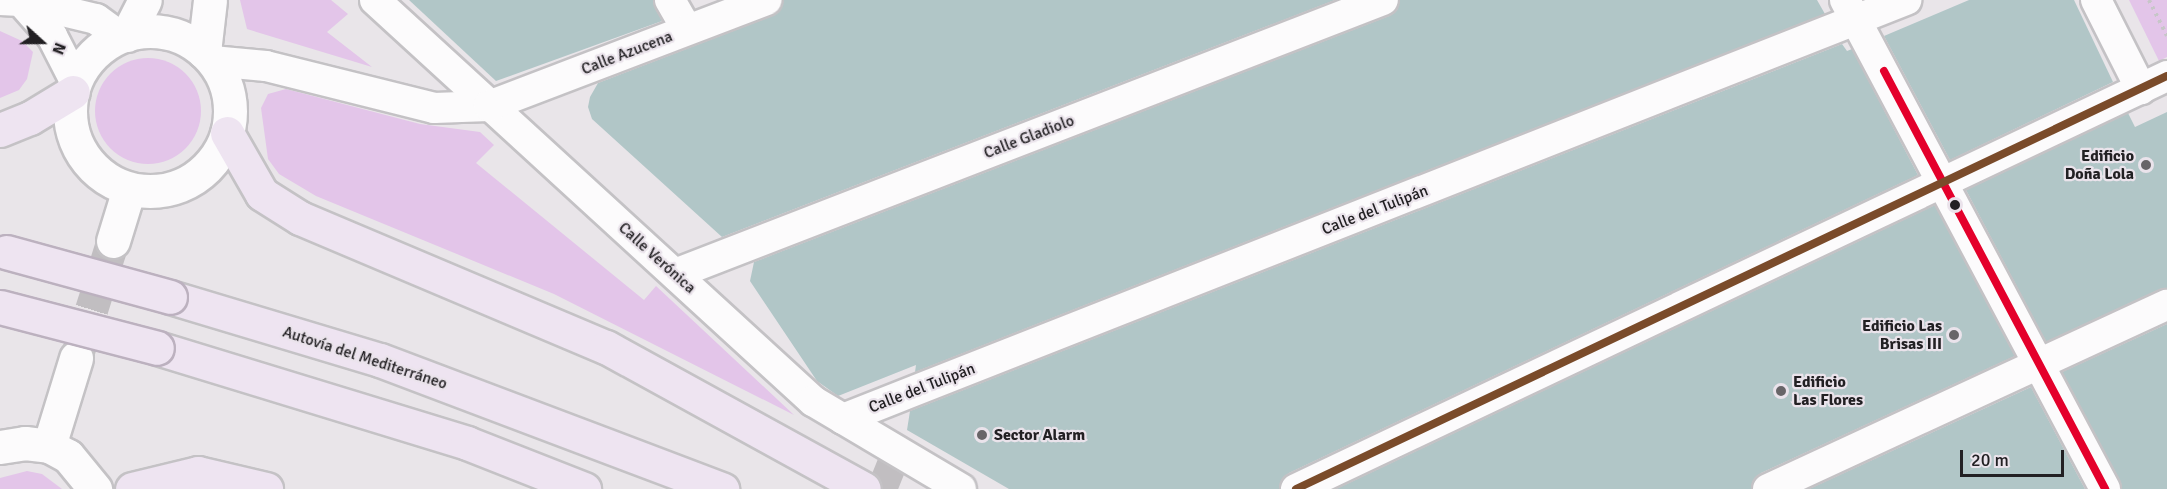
<!DOCTYPE html>
<meta charset="utf-8">
<style>
body{margin:0}
#map{position:relative;width:2167px;height:489px;overflow:hidden;background:#e9e5e9;font-family:Signika,sans-serif}
div>[style]{position:absolute}
[style*='--x']{left:calc(var(--x)*1px);top:calc(var(--y)*1px);width:calc(var(--w)*1px);rotate:calc(var(--a)*1deg)}
.green>*{inset:0;background:#e3c5e9}
.round{border-radius:50%}
.building>*{inset:0;background:#b1c6c7}
.minor-tunnel>*{height:30px;margin-top:-15px;transform-origin:0;background:repeating-linear-gradient(90deg,#c1bec1 0 30px,transparent 0 45px)}
.tertiary-tunnel>*{height:33px;margin-top:-16.5px;transform-origin:0;background:repeating-linear-gradient(90deg,#c1bec1 0 33px,transparent 0 49px)}
.path>*{height:4px;margin-top:-2px;transform-origin:0;background:repeating-linear-gradient(90deg,#c7c6c8 0 3px,transparent 0 7.5px)}
.roads{filter:drop-shadow(2px 0 #c4c2c5) drop-shadow(-2px 0 #c4c2c5) drop-shadow(0 2px #c4c2c5) drop-shadow(0 -2px #c4c2c5)}
.minor>*{height:30px;margin:-15px;padding:0 15px;transform-origin:15px;border-radius:15px;background:#fcfbfc}
.tertiary>*{height:33px;margin:-16.5px;padding:0 16.5px;transform-origin:16.5px;border-radius:16.5px;background:#fcfbfc}
.tertiary>.ring{margin:-16.5px;padding:0;box-sizing:content-box;background:none;border:33px solid #fcfbfc;border-radius:50%}
.motorway>*{height:33px;margin:-16.5px;padding:0 16.5px;transform-origin:16.5px;border-radius:16.5px;background:#eee4f1}
.bridges{filter:drop-shadow(2px 0 #bcb1bf) drop-shadow(-2px 0 #bcb1bf) drop-shadow(0 2px #bcb1bf) drop-shadow(0 -2px #bcb1bf)}
.motorway-bridge>*{height:33px;margin:-16.5px;padding:0 16.5px;transform-origin:16.5px;border-radius:16.5px;background:#eee4f1}
.bus-1>*{height:8px;margin:-4px;padding:0 4px;transform-origin:4px;border-radius:4px;background:#e4002b}
.bus-2>*{height:8px;margin:-4px;padding:0 4px;transform-origin:4px;border-radius:4px;background:#7a4b2a}
.dots>*{width:16px;height:16px;translate:-50% -50%;box-sizing:border-box;border:3px solid #eae3eb;border-radius:50%}
span{translate:-50% -50%;white-space:nowrap;text-align:center;line-height:1.15;-webkit-text-stroke:4.5px #eae3eb;paint-order:stroke}
.street-label{font-size:16px;color:#222023}
.poi-label{font-size:16px;color:#222023;font-weight:700}
.right{translate:-100% -50%;text-align:right}
.left{translate:0 -50%;text-align:left}
.north{position:absolute;left:12px;top:12px;width:60px;height:60px;-webkit-text-stroke:4px #eae3eb;paint-order:stroke;rotate:111deg;font-size:16px;font-weight:700;line-height:24px;text-align:center;color:#222023}
.north::after{content:'';display:block;margin:auto;width:21px;height:27px;background:#222023;clip-path:polygon(50% 0,100% 100%,50% 72%,0 100%)}
.scale{position:absolute;left:1960px;top:450px;width:104px;height:27px;box-sizing:border-box;border:3px solid #222023;border-top:0;padding-left:8px;font-size:18px;line-height:21px;white-space:nowrap;color:#222023;-webkit-text-stroke:4px #eae3eb;paint-order:stroke}
</style>
<div id="map">
<div class="green">
<i style="clip-path:polygon(240px 0,331px 0,348px 14px,327px 32px,372px 67px,247px 29px)"></i>
<i style="clip-path:polygon(2129px 0,2167px 0,2167px 57px,2159px 61px)"></i>
<i style="clip-path:polygon(0 31px,22px 41px,33px 52px,27px 79px,19px 90px,0 98px)"></i>
<i class="round" style="left:95px;top:58px;width:106px;height:106px"></i>
<i style="clip-path:polygon(286px 89px,420px 124px,480px 132px,494px 145px,476px 163px,644px 300px,656px 286px,794px 415px,554px 294px,316px 196px,279px 174px,268px 159px,261px 108px,268px 94px)"></i>
<i style="clip-path:polygon(27px 471px,42px 474px,62px 489px,0 489px,0 478px)"></i>
</div>
<div class="building">
<i style="clip-path:polygon(409px 0,653px 0,662px 21px,496px 81px)"></i>
<i style="clip-path:polygon(783px 0,1335px 0,722px 237px,592px 119px,588px 107px,590px 97px,598px 83px,772px 16px,780px 10px)"></i>
<i style="clip-path:polygon(1400px 0,1817px 0,1825px 14px,915px 372px,916px 365px,838px 396px,817px 381px,750px 281px,754px 262px,1389px 16px,1397px 10px)"></i>
<i style="clip-path:polygon(1969px 0,2074px 0,2113px 82px,1950px 160px,1884px 36px)"></i>
<i style="clip-path:polygon(1842px 44px,1847px 51px,1852px 49px,1918px 175px,1289px 473px,1279px 489px,1009px 489px,907px 430px,910px 411px)"></i>
<i style="clip-path:polygon(2167px 112px,2167px 288px,2046px 342px,1966px 190px,2128px 113px,2135px 127px)"></i>
<i style="clip-path:polygon(1935px 205px,2015px 356px,1761px 473px,1751px 489px,1336px 489px)"></i>
<i style="clip-path:polygon(2167px 324px,2167px 489px,2122px 489px,2062px 372px)"></i>
<i style="clip-path:polygon(2031px 387px,2085px 489px,1809px 489px)"></i>
</div>
<div class="minor-tunnel">
<i style="--x:882;--y:489;--w:40;--a:-68"></i>
</div>
<div class="tertiary-tunnel">
<i style="--x:77;--y:356;--w:121;--a:-72.6"></i>
</div>
<div class="path">
<i style="--x:2149;--y:0;--w:40;--a:63.4"></i>
</div>
<div class="roads">
<div class="minor">
<i style="--x:0;--y:0;--w:21;--a:3"></i>
<i style="--x:21;--y:1;--w:77;--a:13.5"></i>
<i style="--x:96;--y:19;--w:31;--a:36"></i>
<i style="--x:375;--y:0;--w:594;--a:42.47"></i>
<i style="--x:813;--y:401;--w:172;--a:30.7"></i>
<i style="--x:670;--y:0;--w:34;--a:60"></i>
<i style="--x:1845;--y:0;--w:554;--a:62"></i>
<i style="--x:2096;--y:0;--w:100;--a:63.2"></i>
<i style="--x:21;--y:1;--w:47;--a:48.5"></i>
<i style="--x:52;--y:36;--w:53;--a:62.9"></i>
<i style="--x:212;--y:61;--w:54;--a:5.3"></i>
<i style="--x:266;--y:66;--w:173;--a:14"></i>
<i style="--x:434;--y:108;--w:55;--a:-2.1"></i>
<i style="--x:489;--y:106;--w:297;--a:-20.9"></i>
<i style="--x:675;--y:274;--w:759;--a:-21.16"></i>
<i style="--x:843;--y:419;--w:1143;--a:-21.51"></i>
<i style="--x:1296;--y:489;--w:964;--a:-25.37"></i>
<i style="--x:1768;--y:489;--w:439;--a:-24.8"></i>
</div>
<div class="tertiary">
<i class="ring" style="left:70px;top:31px;width:127px;height:127px"></i>
<i style="--x:127;--y:35;--w:39;--a:-63"></i>
<i style="--x:204;--y:52;--w:52;--a:-83.4"></i>
<i style="--x:113;--y:241;--w:54;--a:-72.9"></i>
<i style="--x:49;--y:446;--w:92;--a:-72.9"></i>
<i style="--x:0;--y:447;--w:25;--a:-9"></i>
<i style="--x:25;--y:443;--w:24;--a:7"></i>
<i style="--x:49;--y:446;--w:21;--a:28"></i>
<i style="--x:68;--y:456;--w:43;--a:50.7"></i>
</div>
<div class="motorway">
<i style="--x:0;--y:130;--w:32;--a:-22"></i>
<i style="--x:30;--y:118;--w:50;--a:-31.2"></i>
<i style="--x:227;--y:133;--w:70;--a:60.2"></i>
<i style="--x:262;--y:194;--w:45;--a:32.3"></i>
<i style="--x:300;--y:218;--w:332;--a:22.9"></i>
<i style="--x:606;--y:347;--w:294;--a:28.8"></i>
<i style="--x:170;--y:297;--w:219;--a:16.7"></i>
<i style="--x:380;--y:360;--w:366;--a:20.7"></i>
<i style="--x:157;--y:348;--w:324;--a:17"></i>
<i style="--x:467;--y:443;--w:126;--a:21.5"></i>
<i style="--x:132;--y:489;--w:68;--a:-13.6"></i>
<i style="--x:198;--y:473;--w:70;--a:13.2"></i>
</div>
</div>
<div class="bridges">
<div class="motorway-bridge">
<i style="--x:6;--y:252;--w:170;--a:15.3"></i>
<i style="--x:0;--y:307;--w:162;--a:14.6"></i>
</div>
</div>
<div class="bus-1">
<i style="--x:1884;--y:71;--w:473;--a:62.1"></i>
</div>
<div class="bus-2">
<i style="--x:1296;--y:489;--w:964;--a:-25.37"></i>
</div>
<div class="dots">
<i style="left:2146px;top:165px;background:#686568"></i>
<i style="left:1955px;top:205px;background:#222023"></i>
<i style="left:1954px;top:335px;background:#686568"></i>
<i style="left:1781px;top:391px;background:#686568"></i>
<i style="left:982px;top:435px;background:#686568"></i>
</div>
<div class="street-label">
<span style="left:627px;top:53px;rotate:-21deg">Calle Azucena</span>
<span style="left:1029px;top:137px;rotate:-21deg">Calle Gladiolo</span>
<span style="left:1375px;top:210px;rotate:-21deg">Calle del Tulipán</span>
<span style="left:657px;top:258px;rotate:42deg">Calle Verónica</span>
<span style="left:365px;top:358px;rotate:18deg">Autovía del Mediterráneo</span>
<span style="left:922px;top:388px;rotate:-21deg">Calle del Tulipán</span>
</div>
<div class="poi-label">
<span class="right" style="left:2134px;top:165px">Edificio<br>Doña Lola</span>
<span class="right" style="left:1942px;top:335px">Edificio Las<br>Brisas III</span>
<span class="left" style="left:1793px;top:391px">Edificio<br>Las Flores</span>
<span class="left" style="left:994px;top:435px">Sector Alarm</span>
</div>
<div class="north">N</div>
<div class="scale">20 m</div>
</div>
